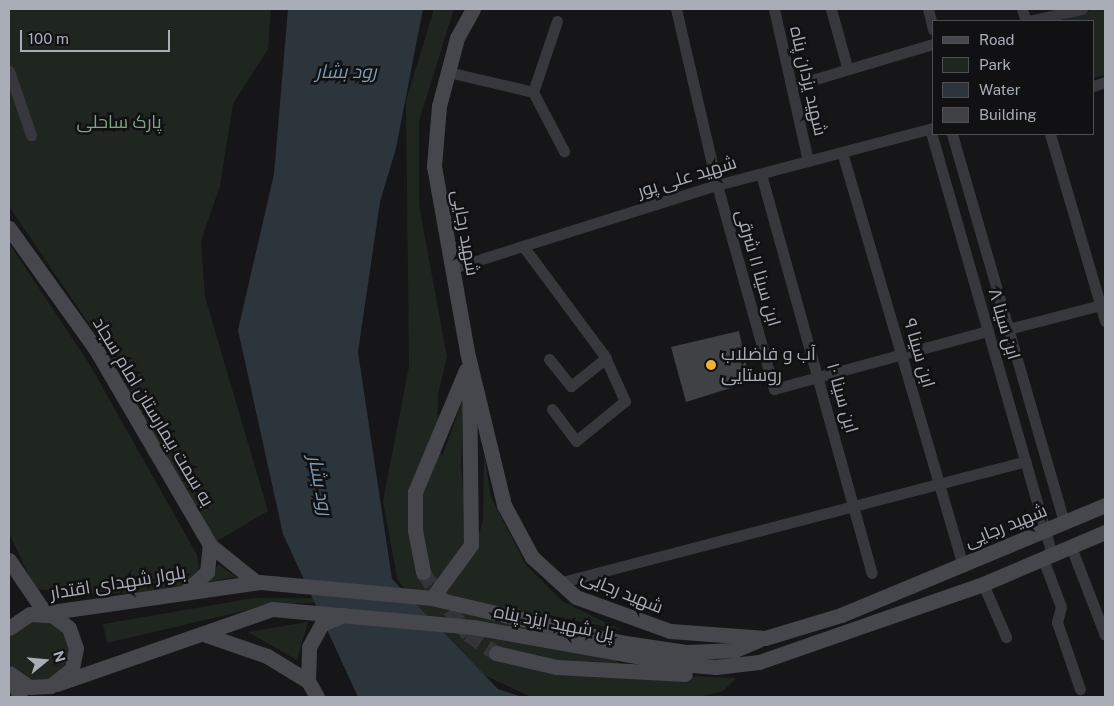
<!DOCTYPE html>
<meta charset="utf-8">
<style>
body{margin:0}
#map{position:relative;width:1114px;height:706px;overflow:hidden;background:#161618;font-family:"Public Sans",Cairo,sans-serif}
div>[style]{position:absolute}
[style*='--x']{left:calc(var(--x)*1px);top:calc(var(--y)*1px);width:calc(var(--w)*1px);rotate:calc(var(--a)*1deg)}
.green>*{inset:0;background:#1e261f}
.round{border-radius:50%}
.water>*{inset:0;background:#2c353c}
.building>*{inset:0;background:#404145}
.secondary-tunnel>*{height:15px;margin-top:-7.5px;transform-origin:0;background:repeating-linear-gradient(90deg,#333438 0 15px,transparent 0 23px)}
.street>*{height:11px;margin:-5.5px;padding:0 5.5px;transform-origin:5.5px;border-radius:5.5px;background:#37383d}
.secondary>*{height:15px;margin:-7.5px;padding:0 7.5px;transform-origin:7.5px;border-radius:7.5px;background:#45474d}
.secondary-bridge>*{height:15px;margin:-7.5px;padding:0 7.5px;transform-origin:7.5px;border-radius:7.5px;background:#45474d}
.dots>*{width:14px;height:14px;translate:-50% -50%;box-sizing:border-box;border:2px solid #111113;border-radius:50%}
span{translate:-50% -50%;white-space:nowrap;text-align:center;line-height:1.15;-webkit-text-stroke:5px #111113;paint-order:stroke}
.street-label{font-size:18px;color:#a8adb8}
.park-label{font-size:18px;color:#7fa381}
.poi-label{font-size:18px;color:#a8adb8}
.left{translate:0 -50%;text-align:left}
.water-label{font-size:19px;color:#7f9bb3;font-style:italic}
.frame{position:absolute;inset:0;border:10px solid #a8adb8;pointer-events:none}
.legend{position:absolute;left:932px;top:20px;width:162px;height:115px;box-sizing:border-box;background:#111113;border:1px solid #4d4f55;margin:0;padding:6px 9px;list-style:none;font-size:15px;color:#a8adb8}
.legend li{display:flex;align-items:center;gap:10px;height:25px}
.legend b{width:25px;border:1px solid #4d4f55}
.north{position:absolute;left:20px;top:636px;width:50px;height:50px;-webkit-text-stroke:4px #111113;paint-order:stroke;rotate:73deg;font-size:14px;font-weight:700;line-height:20px;text-align:center;color:#a8adb8}
.north::after{content:'';display:block;margin:auto;width:18px;height:22px;background:#a8adb8;clip-path:polygon(50% 0,100% 100%,50% 72%,0 100%)}
.scale{position:absolute;left:20px;top:30px;width:150px;height:22px;box-sizing:border-box;border:2px solid #a8adb8;border-top:0;padding-left:6px;font-size:15px;line-height:18px;white-space:nowrap;color:#a8adb8;-webkit-text-stroke:4px #111113;paint-order:stroke}
</style>
<div id="map">
<div class="green">
<i style="clip-path:polygon(9px 9px,271px 9px,268px 49px,233px 104px,220px 186px,201px 241px,205px 297px,268px 511px,212px 544px,102px 343px,10px 208px)"></i>
<i style="clip-path:polygon(434px 9px,454px 9px,419px 121px,419px 205px,447px 357px,438px 394px,437px 439px,442px 457px,463px 399px,461px 467px,466px 516px,476px 545px,483px 520px,484px 455px,491px 497px,526px 565px,562px 601px,621px 630px,544px 614px,561px 628px,741px 656px,734px 662px,589px 646px,639px 674px,736px 678px,723px 691px,699px 697px,531px 697px,328px 602px,273px 604px,107px 643px,103px 624px,254px 598px,411px 599px,397px 578px,383px 501px,409px 366px,406px 101px)"></i>
<i style="clip-path:polygon(1094px 9px,1105px 9px,1105px 75px,1093px 78px,1093px 21px,1061px 21px)"></i>
<i style="clip-path:polygon(9px 243px,90px 365px,197px 555px,203px 592px,80px 594px,35px 589px,9px 533px)"></i>
<i style="clip-path:polygon(218px 564px,236px 577px,208px 582px)"></i>
<i class="round" style="left:7px;top:619px;width:62px;height:62px"></i>
<i style="clip-path:polygon(308px 622px,297px 660px,248px 632px)"></i>
</div>
<div class="water">
<i style="clip-path:polygon(288px 9px,423px 9px,396px 148px,380px 202px,358px 352px,392px 579px,498px 689px,522px 697px,358px 697px,283px 534px,238px 330px,274px 174px)"></i>
</div>
<div class="building">
<i style="clip-path:polygon(739px 331px,750px 382px,686px 402px,671px 347px)"></i>
</div>
<div class="secondary-tunnel">
<i style="--x:423;--y:572;--w:77;--a:54"></i>
<i style="--x:468;--y:634;--w:34;--a:34"></i>
</div>
<div class="street">
<i style="--x:676;--y:9;--w:181;--a:76.9"></i>
<i style="--x:717;--y:185;--w:212;--a:74.4"></i>
<i style="--x:774;--y:389;--w:222;--a:-15.2"></i>
<i style="--x:774;--y:9;--w:156;--a:77.4"></i>
<i style="--x:831;--y:9;--w:60;--a:74.6"></i>
<i style="--x:928;--y:9;--w:21;--a:76"></i>
<i style="--x:1022;--y:9;--w:13;--a:72"></i>
<i style="--x:1028;--y:21;--w:55;--a:-12.5"></i>
<i style="--x:9;--y:71;--w:68;--a:71"></i>
<i style="--x:448;--y:72;--w:87;--a:13.2"></i>
<i style="--x:533;--y:92;--w:75;--a:-71.3"></i>
<i style="--x:792;--y:86;--w:147;--a:-16.6"></i>
<i style="--x:1093;--y:86;--w:13;--a:-18"></i>
<i style="--x:533;--y:92;--w:67;--a:62.3"></i>
<i style="--x:930;--y:129;--w:443;--a:74"></i>
<i style="--x:952;--y:134;--w:404;--a:73.9"></i>
<i style="--x:1050;--y:134;--w:195;--a:73.6"></i>
<i style="--x:842;--y:152;--w:428;--a:73.7"></i>
<i style="--x:761;--y:174;--w:414;--a:74.5"></i>
<i style="--x:523;--y:246;--w:136;--a:53.4"></i>
<i style="--x:604;--y:355;--w:51;--a:65.5"></i>
<i style="--x:625;--y:401;--w:63;--a:140.8"></i>
<i style="--x:576;--y:441;--w:40;--a:-127"></i>
<i style="--x:453;--y:268;--w:277;--a:-17.5"></i>
<i style="--x:717;--y:185;--w:223;--a:-14.8"></i>
<i style="--x:1008;--y:329;--w:100;--a:-14.5"></i>
<i style="--x:549;--y:359;--w:35;--a:51"></i>
<i style="--x:571;--y:386;--w:45;--a:-38.7"></i>
<i style="--x:1071;--y:547;--w:94;--a:68.9"></i>
<i style="--x:1043;--y:559;--w:51;--a:69.4"></i>
<i style="--x:1061;--y:607;--w:16;--a:105"></i>
<i style="--x:1057;--y:622;--w:71;--a:71.1"></i>
<i style="--x:558;--y:583;--w:483;--a:-14.6"></i>
<i style="--x:983;--y:584;--w:58;--a:66.5"></i>
</div>
<div class="secondary">
<i style="--x:473;--y:9;--w:33;--a:119"></i>
<i style="--x:457;--y:38;--w:70;--a:104.8"></i>
<i style="--x:439;--y:106;--w:60;--a:94.8"></i>
<i style="--x:434;--y:166;--w:189;--a:79.9"></i>
<i style="--x:467;--y:352;--w:157;--a:76.4"></i>
<i style="--x:504;--y:505;--w:59;--a:61.7"></i>
<i style="--x:532;--y:557;--w:59;--a:42.3"></i>
<i style="--x:576;--y:597;--w:100;--a:19.9"></i>
<i style="--x:670;--y:631;--w:95;--a:4.2"></i>
<i style="--x:765;--y:638;--w:79;--a:-16.8"></i>
<i style="--x:841;--y:615;--w:286;--a:-22.6"></i>
<i style="--x:9;--y:228;--w:148;--a:54.4"></i>
<i style="--x:95;--y:348;--w:228;--a:59.7"></i>
<i style="--x:210;--y:545;--w:59;--a:38.8"></i>
<i style="--x:9;--y:560;--w:64;--a:55.8"></i>
<i style="--x:45;--y:613;--w:217;--a:-8.2"></i>
<i style="--x:260;--y:582;--w:173;--a:5.3"></i>
<i style="--x:432;--y:598;--w:192;--a:13.2"></i>
<i style="--x:619;--y:642;--w:69;--a:8.4"></i>
<i style="--x:687;--y:652;--w:48;--a:-2.4"></i>
<i style="--x:735;--y:650;--w:25;--a:-23"></i>
<i style="--x:423;--y:572;--w:43;--a:-100.8"></i>
<i style="--x:415;--y:530;--w:38;--a:-90"></i>
<i style="--x:415;--y:492;--w:132;--a:-67.3"></i>
<i style="--x:187;--y:590;--w:27;--a:-42"></i>
<i style="--x:207;--y:572;--w:27;--a:-84"></i>
<i style="--x:432;--y:598;--w:66;--a:-53.7"></i>
<i style="--x:471;--y:545;--w:162;--a:-90.7"></i>
<i style="--x:473;--y:627;--w:211;--a:10.1"></i>
<i style="--x:681;--y:664;--w:35;--a:5"></i>
<i style="--x:716;--y:667;--w:43;--a:-6.6"></i>
<i style="--x:759;--y:662;--w:237;--a:-19.2"></i>
<i style="--x:983;--y:584;--w:133;--a:-23.1"></i>
<i style="--x:9;--y:628;--w:25;--a:-34"></i>
<i style="--x:30;--y:614;--w:22;--a:3"></i>
<i style="--x:52;--y:615;--w:21;--a:37"></i>
<i style="--x:69;--y:628;--w:21;--a:71"></i>
<i style="--x:76;--y:648;--w:21;--a:101"></i>
<i style="--x:72;--y:669;--w:28;--a:142"></i>
<i style="--x:50;--y:686;--w:21;--a:177"></i>
<i style="--x:29;--y:687;--w:24;--a:-145"></i>
<i style="--x:206;--y:635;--w:65;--a:19"></i>
<i style="--x:267;--y:656;--w:48;--a:31.4"></i>
<i style="--x:496;--y:653;--w:62;--a:13.1"></i>
<i style="--x:556;--y:667;--w:129;--a:3.1"></i>
<i style="--x:11;--y:676;--w:23;--a:67"></i>
<i style="--x:57;--y:684;--w:228;--a:-19.2"></i>
<i style="--x:317;--y:697;--w:18;--a:-119"></i>
<i style="--x:308;--y:681;--w:34;--a:-88"></i>
<i style="--x:309;--y:647;--w:26;--a:-61"></i>
<i style="--x:322;--y:624;--w:23;--a:-23"></i>
</div>
<div class="secondary-bridge">
<i style="--x:272;--y:609;--w:202;--a:5.1"></i>
</div>
<div class="dots">
<i style="left:711px;top:365px;background:#f2b134"></i>
</div>
<div class="street-label">
<span style="left:808px;top:81px;rotate:77deg">شهید یزدان پناه</span>
<span style="left:687px;top:177px;rotate:-17deg">شهید علی پور</span>
<span style="left:465px;top:233px;rotate:80deg">شهید رجایی</span>
<span style="left:758px;top:268px;rotate:74deg">ابن سینا ۱۱ شرقی</span>
<span style="left:1004px;top:324px;rotate:74deg">ابن سینا ۸</span>
<span style="left:919px;top:353px;rotate:74deg">ابن سینا ۹</span>
<span style="left:842px;top:398px;rotate:74deg">ابن سینا ۱۰</span>
<span style="left:153px;top:412px;rotate:59deg">به سمت بیمارستان امام سجاد</span>
<span style="left:1006px;top:526px;rotate:-22deg">شهید رجایی</span>
<span style="left:118px;top:583px;rotate:-9deg">بلوار شهدای اقتدار</span>
<span style="left:622px;top:592px;rotate:22deg">شهید رجایی</span>
<span style="left:554px;top:623px;rotate:11deg">پل شهید ایزد پناه</span>
</div>
<div class="park-label">
<span style="left:119px;top:122px">پارک ساحلی</span>
</div>
<div class="poi-label">
<span class="left" style="left:721px;top:365px">آب و فاضلاب<br>روستایی</span>
</div>
<div class="water-label">
<span style="left:346px;top:72px">رود بشار</span>
<span style="left:320px;top:485px;rotate:79deg">رود بشار</span>
</div>
<div class="frame"></div>
<ul class="legend">
<li><b style="height:6px;background:#45474d"></b>Road</li>
<li><b style="height:14px;background:#1e261f"></b>Park</li>
<li><b style="height:14px;background:#2c353c"></b>Water</li>
<li><b style="height:14px;background:#404145"></b>Building</li>
</ul>
<div class="north">N</div>
<div class="scale">100 m</div>
</div>
